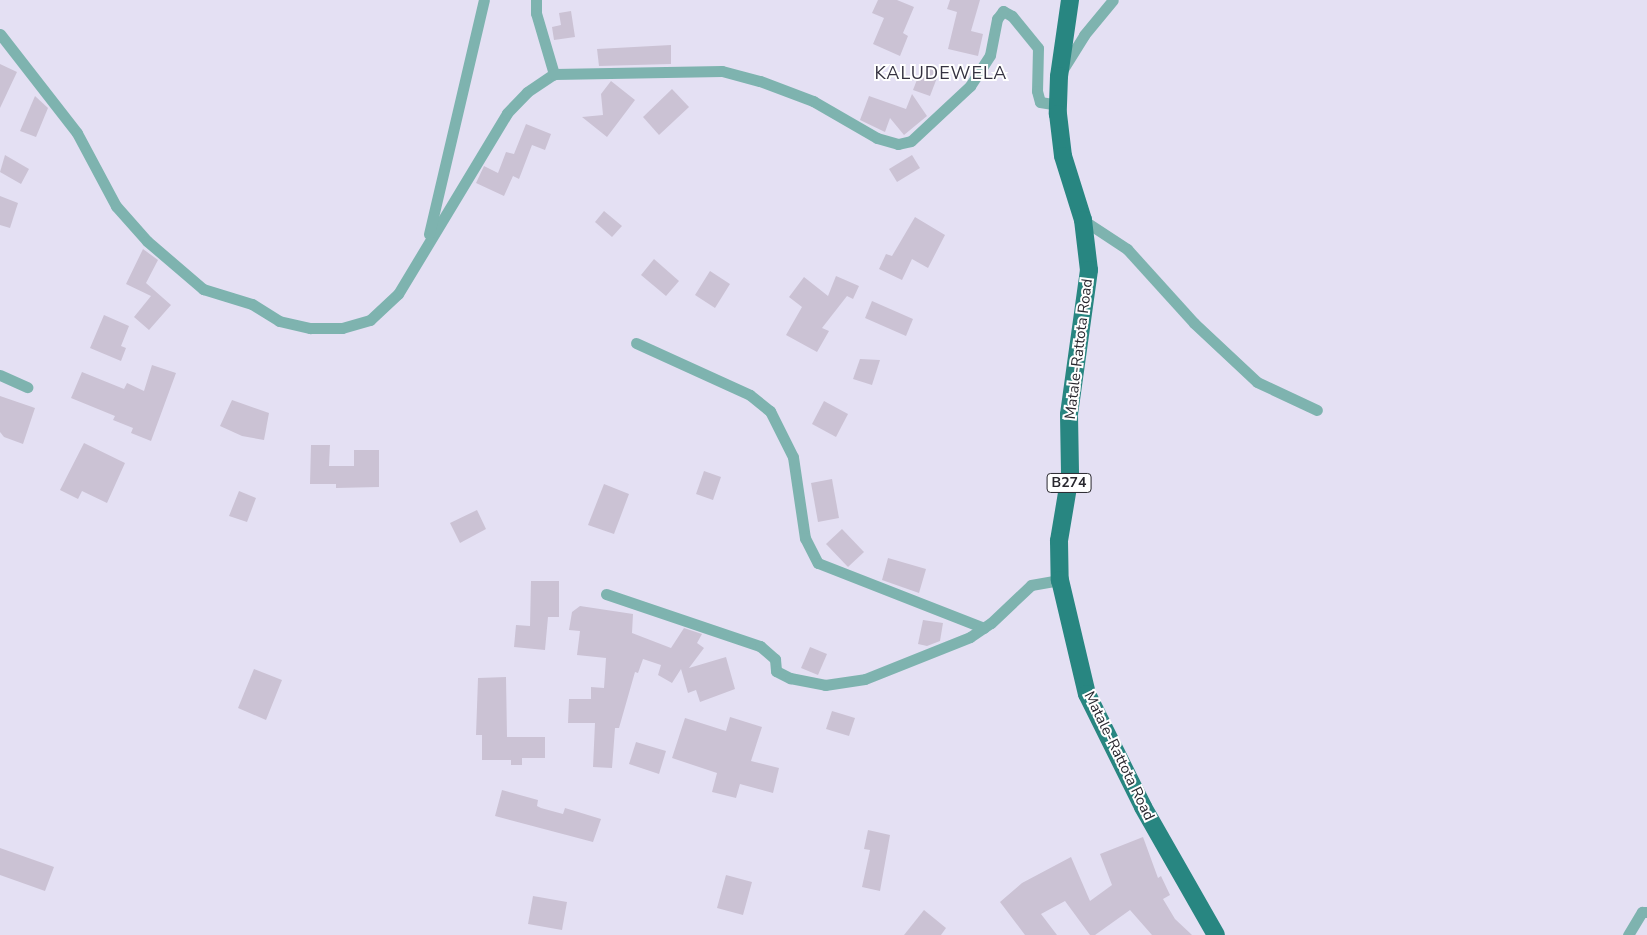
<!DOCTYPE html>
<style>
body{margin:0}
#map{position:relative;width:1647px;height:935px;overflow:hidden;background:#e4e0f3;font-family:"Nunito Sans",sans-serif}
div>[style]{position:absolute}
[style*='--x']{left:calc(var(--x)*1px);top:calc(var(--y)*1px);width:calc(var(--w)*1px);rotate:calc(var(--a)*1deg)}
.building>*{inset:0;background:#cbc2d4}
.street>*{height:11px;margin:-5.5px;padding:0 5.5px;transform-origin:5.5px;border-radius:5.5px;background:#7eb3af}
.primary>*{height:18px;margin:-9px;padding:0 9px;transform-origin:9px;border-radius:9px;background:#288681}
span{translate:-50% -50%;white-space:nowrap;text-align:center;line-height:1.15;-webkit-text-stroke:4px #fff;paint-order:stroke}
.shield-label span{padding:1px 4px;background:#fff;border:1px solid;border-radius:4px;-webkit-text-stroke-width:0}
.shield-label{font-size:14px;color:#28272e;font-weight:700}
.street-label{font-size:15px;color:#28272e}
.quarter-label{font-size:18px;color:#353241;letter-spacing:1px}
</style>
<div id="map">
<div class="building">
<i style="clip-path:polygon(878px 0,897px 0,914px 7px,903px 33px,908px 36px,900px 56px,873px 44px,884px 18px,872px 13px)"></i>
<i style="clip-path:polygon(950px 0,980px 0,971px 31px,983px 34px,978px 56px,948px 49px,957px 12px,947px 9px)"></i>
<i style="clip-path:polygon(571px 11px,575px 37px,554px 40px,552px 27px,561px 25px,559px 13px)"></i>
<i style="clip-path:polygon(671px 45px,671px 64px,599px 66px,597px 49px)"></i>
<i style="clip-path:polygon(0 64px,17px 72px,0 108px)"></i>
<i style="clip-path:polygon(923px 64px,940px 70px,930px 96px,913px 90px)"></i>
<i style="clip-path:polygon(611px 81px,635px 100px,607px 137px,582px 117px,603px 115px,601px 94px)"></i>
<i style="clip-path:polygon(672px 89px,689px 107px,659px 135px,643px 117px)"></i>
<i style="clip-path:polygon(912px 94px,927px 116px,904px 135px,890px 118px,885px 132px,860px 120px,869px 96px,906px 109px)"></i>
<i style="clip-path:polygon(35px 96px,48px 108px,36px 137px,20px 131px)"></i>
<i style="clip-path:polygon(526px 124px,551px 134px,545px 150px,532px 145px,519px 179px,513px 176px,504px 196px,476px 183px,484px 166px,498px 173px,506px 152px,514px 154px)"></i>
<i style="clip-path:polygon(5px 155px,29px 169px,21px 184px,0 172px)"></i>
<i style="clip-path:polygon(912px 155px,920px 168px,897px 182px,889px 169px)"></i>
<i style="clip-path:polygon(0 196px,18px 203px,10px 228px,0 225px)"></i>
<i style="clip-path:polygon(604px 211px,622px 226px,612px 237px,595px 222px)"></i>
<i style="clip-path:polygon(915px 217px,945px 235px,928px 268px,912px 259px,902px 280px,879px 269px,886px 254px,892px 256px)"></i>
<i style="clip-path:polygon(143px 249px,158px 260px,146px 283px,171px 305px,149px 330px,134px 317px,151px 296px,126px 284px)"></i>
<i style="clip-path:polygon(654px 259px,679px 281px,666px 296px,641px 275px)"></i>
<i style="clip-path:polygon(710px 271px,730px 284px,715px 308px,695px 295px)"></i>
<i style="clip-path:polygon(836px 276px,859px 286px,853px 299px,847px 296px,822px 328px,829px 331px,817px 352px,786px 335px,802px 307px,789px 297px,804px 277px,828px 296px)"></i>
<i style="clip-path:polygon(872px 301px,913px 319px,906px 336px,865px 318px)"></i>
<i style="clip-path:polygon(104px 315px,129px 326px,121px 346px,126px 348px,121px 361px,90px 348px)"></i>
<i style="clip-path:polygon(860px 359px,880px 360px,872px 385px,853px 379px)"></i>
<i style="clip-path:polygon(152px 365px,176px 373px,151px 441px,131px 433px,133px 428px,113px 420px,115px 416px,71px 398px,82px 372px,124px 389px,127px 383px,144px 391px)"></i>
<i style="clip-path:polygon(0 396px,35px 408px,23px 444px,4px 437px,0 432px)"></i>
<i style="clip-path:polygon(232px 400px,269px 413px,264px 440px,242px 436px,220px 426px)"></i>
<i style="clip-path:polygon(824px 401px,848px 414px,836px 437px,812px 424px)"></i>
<i style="clip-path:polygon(84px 443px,125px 463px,107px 503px,82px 491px,78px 499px,60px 490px)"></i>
<i style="clip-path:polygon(311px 445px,330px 445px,329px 466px,354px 466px,354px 450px,379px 450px,379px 487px,336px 488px,336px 484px,310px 484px)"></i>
<i style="clip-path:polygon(704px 471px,721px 477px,713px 500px,696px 494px)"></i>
<i style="clip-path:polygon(832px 479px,839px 518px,818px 522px,811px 483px)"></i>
<i style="clip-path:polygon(604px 484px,629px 494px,614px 534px,588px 525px)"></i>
<i style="clip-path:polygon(239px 491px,256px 498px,247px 522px,229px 516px)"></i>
<i style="clip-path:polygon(477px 510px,486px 529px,460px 543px,450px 523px)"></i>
<i style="clip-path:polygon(842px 529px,864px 552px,848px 567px,826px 544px)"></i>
<i style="clip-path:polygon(888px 558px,926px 569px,919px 593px,882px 580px)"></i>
<i style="clip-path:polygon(531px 581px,559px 581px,559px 617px,548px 617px,545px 650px,514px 647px,516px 625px,530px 626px)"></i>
<i style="clip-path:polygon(580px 606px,633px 614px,632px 633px,671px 648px,684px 628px,702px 634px,697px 643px,704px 648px,689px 668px,726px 657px,735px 689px,700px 702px,696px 690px,688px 693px,681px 669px,672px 683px,658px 675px,661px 665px,643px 659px,638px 673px,635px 672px,619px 728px,615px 728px,612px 768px,593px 767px,595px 723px,568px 723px,569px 699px,591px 699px,591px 687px,604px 688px,606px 658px,577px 655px,580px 631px,569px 630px,572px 612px)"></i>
<i style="clip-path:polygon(923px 620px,943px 623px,940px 641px,927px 646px,918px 644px)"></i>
<i style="clip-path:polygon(810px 647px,827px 654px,818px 675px,801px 668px)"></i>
<i style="clip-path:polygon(254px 669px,282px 680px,266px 720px,238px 708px)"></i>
<i style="clip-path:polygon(506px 677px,507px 737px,545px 737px,545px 758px,522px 758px,522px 765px,511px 765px,511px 760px,482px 760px,482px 735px,476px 735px,478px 678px)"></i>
<i style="clip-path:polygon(832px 711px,855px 718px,849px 736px,826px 729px)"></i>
<i style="clip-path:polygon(730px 717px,762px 727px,751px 761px,779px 768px,773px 793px,740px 784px,736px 798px,712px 792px,717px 773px,672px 758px,685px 718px,726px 731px)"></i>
<i style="clip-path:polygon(636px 742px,666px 751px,659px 774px,629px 764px)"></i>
<i style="clip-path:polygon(502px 790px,538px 800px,537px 806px,541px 808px,563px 814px,565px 808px,601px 819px,593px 842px,495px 816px)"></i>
<i style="clip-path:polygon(868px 830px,890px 835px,880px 891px,862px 887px,870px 850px,864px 849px)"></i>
<i style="clip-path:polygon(1143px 837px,1158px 878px,1161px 876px,1170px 895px,1163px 899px,1175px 919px,1192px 935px,1152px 935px,1130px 910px,1095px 935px,1090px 935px,1065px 901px,1041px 914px,1057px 935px,1025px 935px,1000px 902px,1022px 883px,1071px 857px,1090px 901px,1112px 885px,1100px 854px)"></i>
<i style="clip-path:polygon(0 848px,54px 867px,45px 891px,0 875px)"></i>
<i style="clip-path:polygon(726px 875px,752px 882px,743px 915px,717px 908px)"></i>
<i style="clip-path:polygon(533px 896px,567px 902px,562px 930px,528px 924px)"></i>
<i style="clip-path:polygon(924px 910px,946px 928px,941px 935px,904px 935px)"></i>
</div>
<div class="street">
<i style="--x:536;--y:0;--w:13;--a:90"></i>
<i style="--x:536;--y:13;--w:64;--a:73.6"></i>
<i style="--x:0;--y:34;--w:125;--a:52.1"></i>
<i style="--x:77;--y:133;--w:83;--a:61.9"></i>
<i style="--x:116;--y:206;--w:47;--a:48.5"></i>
<i style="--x:147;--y:241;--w:74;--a:40.6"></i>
<i style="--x:203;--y:289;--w:51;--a:17"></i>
<i style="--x:252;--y:304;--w:32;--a:32"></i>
<i style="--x:279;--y:321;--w:32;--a:13"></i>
<i style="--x:310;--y:328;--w:32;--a:0"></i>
<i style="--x:342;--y:328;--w:29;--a:-16"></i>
<i style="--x:370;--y:320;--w:38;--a:-43"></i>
<i style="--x:398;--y:294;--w:211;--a:-58.9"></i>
<i style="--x:507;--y:113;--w:29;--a:-46"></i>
<i style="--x:527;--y:92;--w:32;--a:-34"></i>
<i style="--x:554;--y:74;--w:168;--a:-1"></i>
<i style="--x:722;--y:71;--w:39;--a:15"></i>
<i style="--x:760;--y:81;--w:57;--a:20.7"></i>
<i style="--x:813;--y:101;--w:74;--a:30"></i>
<i style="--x:877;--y:138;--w:22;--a:16"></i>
<i style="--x:898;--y:144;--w:13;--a:-13"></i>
<i style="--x:911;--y:141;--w:81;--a:-43"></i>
<i style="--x:970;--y:86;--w:37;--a:-57"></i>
<i style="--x:990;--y:55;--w:37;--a:-79"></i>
<i style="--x:997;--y:19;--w:10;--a:-53"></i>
<i style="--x:1003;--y:11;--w:10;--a:29"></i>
<i style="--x:1012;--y:16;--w:41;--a:50.9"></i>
<i style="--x:1038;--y:48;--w:43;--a:91.3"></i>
<i style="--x:1037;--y:91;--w:11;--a:75"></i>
<i style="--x:1040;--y:102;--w:19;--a:9"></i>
<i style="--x:1063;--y:69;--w:40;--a:-58"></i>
<i style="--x:1084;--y:35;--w:45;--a:-50.4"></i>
<i style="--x:1083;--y:220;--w:53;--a:33.4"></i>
<i style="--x:1127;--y:249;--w:100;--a:47.8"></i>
<i style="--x:1194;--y:323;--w:86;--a:43.1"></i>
<i style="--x:1257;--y:382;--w:66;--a:25"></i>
<i style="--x:429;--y:234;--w:240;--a:-76.8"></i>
<i style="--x:636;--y:343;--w:125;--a:24.5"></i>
<i style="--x:750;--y:395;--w:26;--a:39"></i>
<i style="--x:770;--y:411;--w:51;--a:63.4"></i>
<i style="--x:793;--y:457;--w:82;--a:81.6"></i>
<i style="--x:805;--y:538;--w:28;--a:63"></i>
<i style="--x:818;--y:563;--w:178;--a:21.4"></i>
<i style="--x:0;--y:375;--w:30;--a:24"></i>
<i style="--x:606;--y:594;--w:163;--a:18.7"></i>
<i style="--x:760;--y:646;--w:20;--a:41"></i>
<i style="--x:775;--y:659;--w:12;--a:85"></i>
<i style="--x:776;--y:671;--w:16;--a:27"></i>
<i style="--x:790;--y:678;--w:36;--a:11"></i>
<i style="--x:825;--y:685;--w:40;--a:-8.5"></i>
<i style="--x:865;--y:679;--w:113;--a:-21.8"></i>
<i style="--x:970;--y:637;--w:25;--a:-34"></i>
<i style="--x:991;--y:623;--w:55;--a:-43.5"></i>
<i style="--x:1031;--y:585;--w:29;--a:-10"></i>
<i style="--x:1628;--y:935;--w:27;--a:-59"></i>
<i style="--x:1642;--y:912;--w:5;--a:0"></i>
</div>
<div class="primary">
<i style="--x:1070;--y:0;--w:77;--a:98.2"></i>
<i style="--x:1059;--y:76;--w:38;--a:92"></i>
<i style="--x:1058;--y:114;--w:42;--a:83.2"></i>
<i style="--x:1063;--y:156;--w:67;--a:72.6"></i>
<i style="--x:1083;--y:220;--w:50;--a:83.2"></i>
<i style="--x:1089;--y:270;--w:146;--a:97.9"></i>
<i style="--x:1069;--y:415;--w:60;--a:89"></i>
<i style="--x:1070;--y:475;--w:67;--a:99.5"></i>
<i style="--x:1059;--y:541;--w:39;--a:89"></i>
<i style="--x:1060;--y:580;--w:117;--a:76.7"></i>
<i style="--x:1087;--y:694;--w:126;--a:63.6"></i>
<i style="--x:1143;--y:807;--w:147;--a:60.3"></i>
</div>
<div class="shield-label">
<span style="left:1069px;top:483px">B274</span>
</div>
<div class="street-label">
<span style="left:1079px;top:349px;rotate:-83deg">Matale-Rattota Road</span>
<span style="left:1119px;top:756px;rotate:64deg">Matale-Rattota Road</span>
</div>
<div class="quarter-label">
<span style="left:941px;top:73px">KALUDEWELA</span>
</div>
</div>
